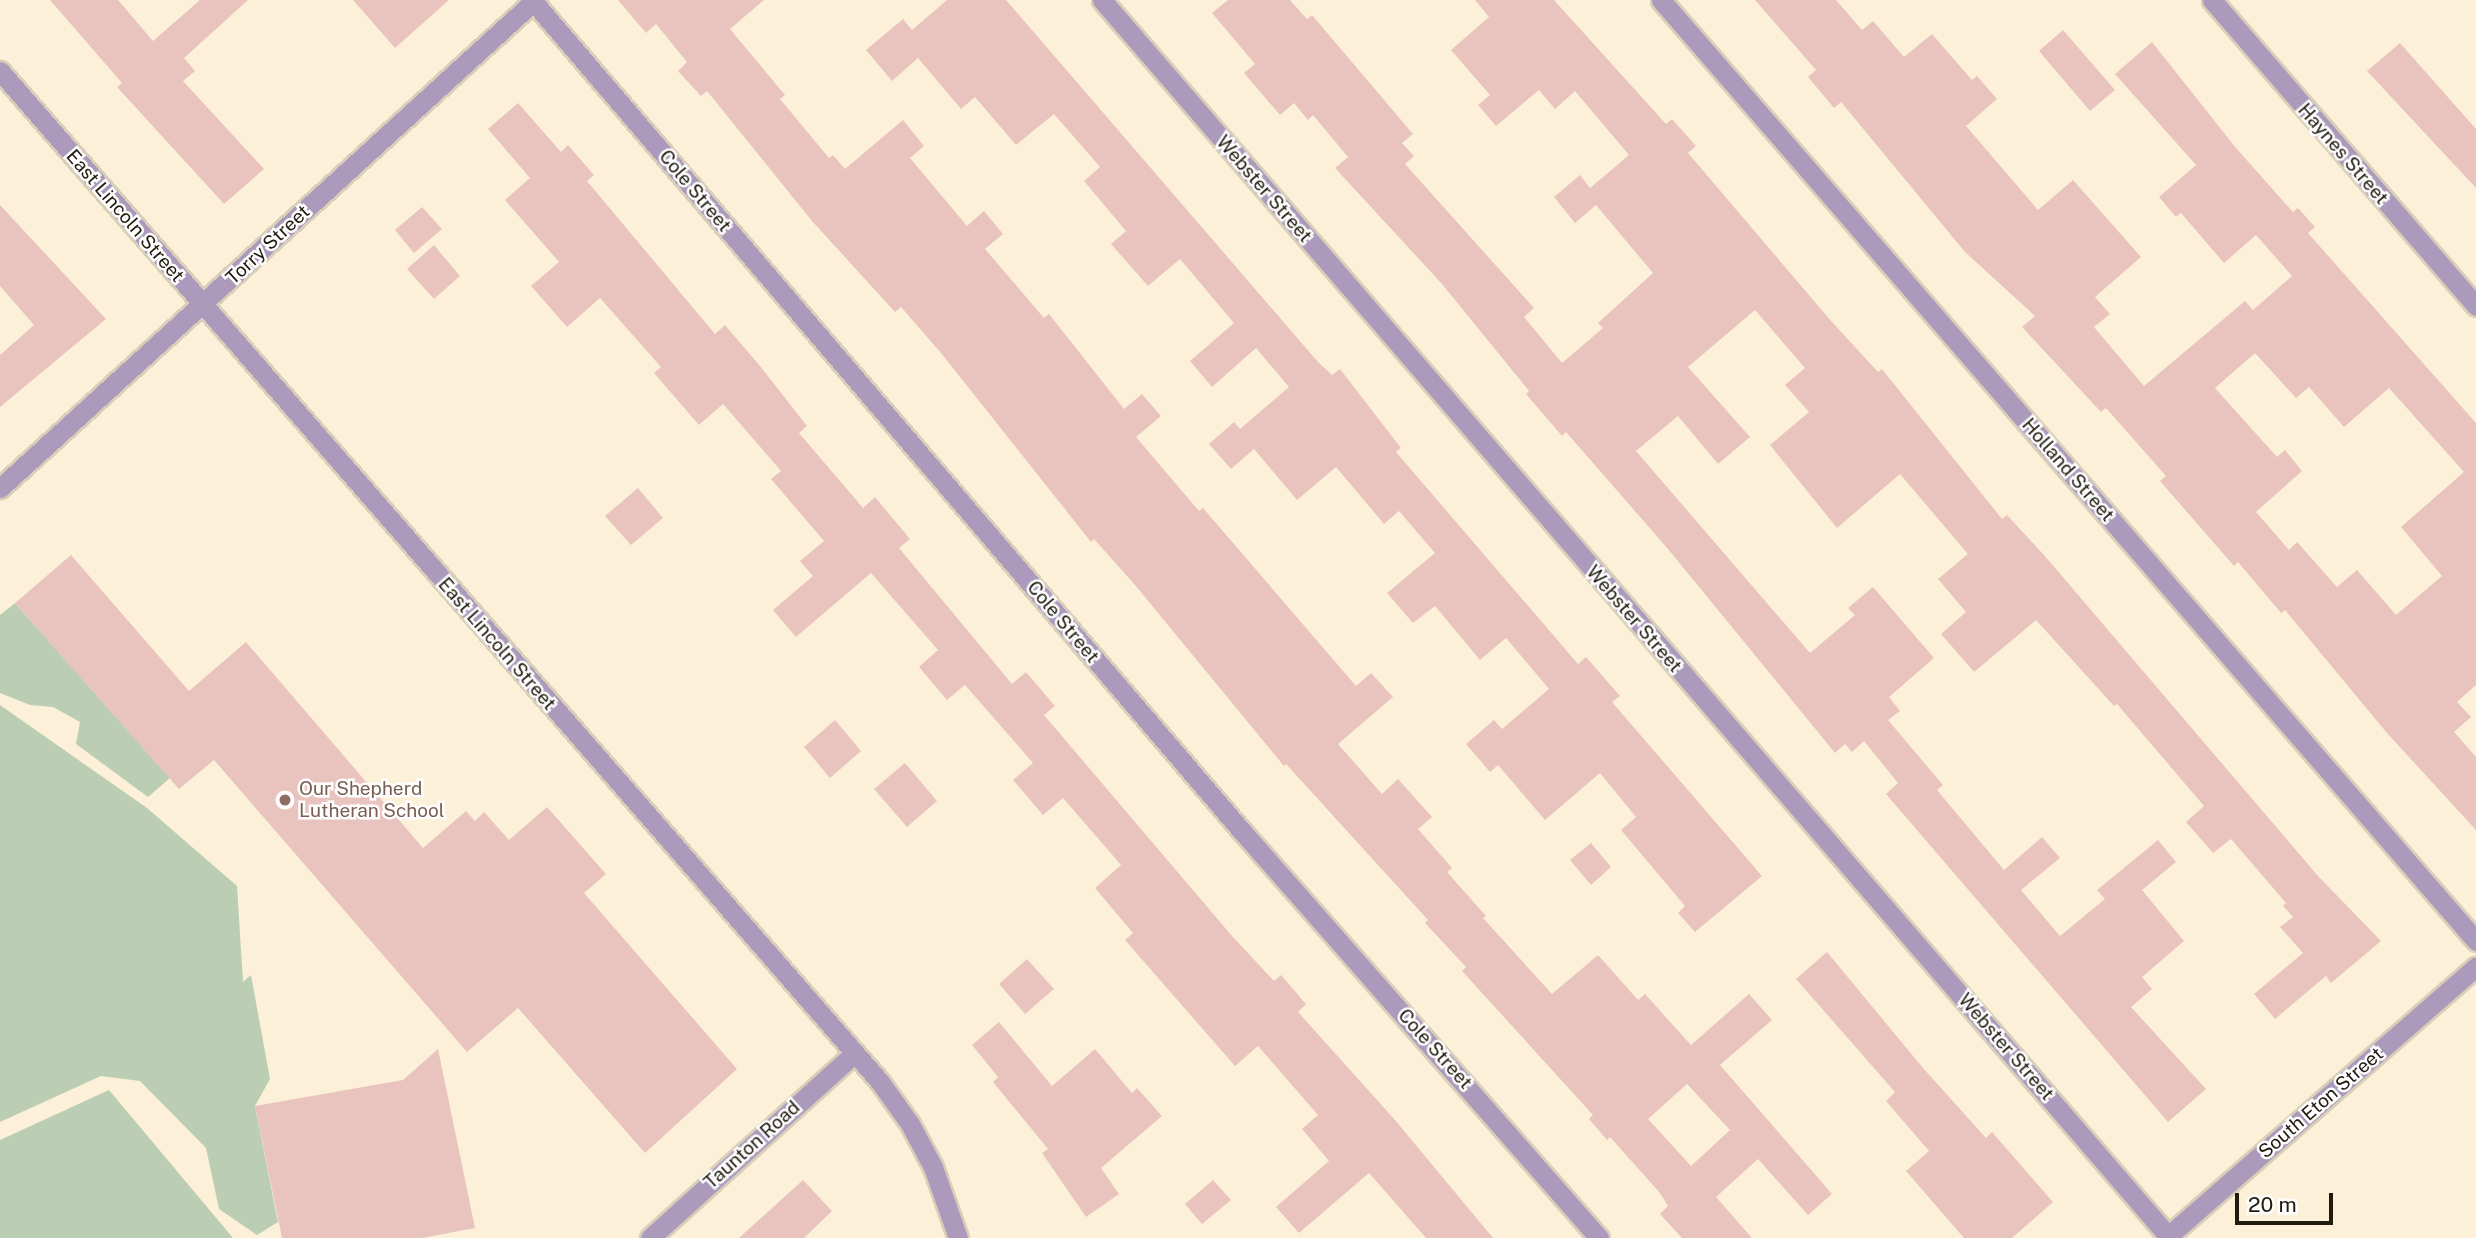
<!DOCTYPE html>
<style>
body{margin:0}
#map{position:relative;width:2476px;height:1238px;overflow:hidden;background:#fcf0d8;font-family:"Public Sans",sans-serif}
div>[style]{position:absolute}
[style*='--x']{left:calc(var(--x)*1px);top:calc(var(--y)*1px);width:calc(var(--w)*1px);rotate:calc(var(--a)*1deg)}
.green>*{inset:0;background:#bbceb3}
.building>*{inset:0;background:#e9c4bf}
.roads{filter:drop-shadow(2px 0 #d9ceb8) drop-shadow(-2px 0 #d9ceb8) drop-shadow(0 2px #d9ceb8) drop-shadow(0 -2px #d9ceb8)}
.minor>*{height:19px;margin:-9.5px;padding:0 9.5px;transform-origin:9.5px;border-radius:9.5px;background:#ab9abc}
.tertiary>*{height:19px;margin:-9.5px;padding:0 9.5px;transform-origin:9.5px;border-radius:9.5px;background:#ab9abc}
.dots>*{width:19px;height:19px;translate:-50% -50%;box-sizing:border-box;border:4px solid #fefefe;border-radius:50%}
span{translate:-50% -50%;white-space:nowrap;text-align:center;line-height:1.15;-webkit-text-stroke:5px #fefefe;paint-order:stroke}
.street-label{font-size:19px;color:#201a0f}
.education-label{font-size:19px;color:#785e54}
.left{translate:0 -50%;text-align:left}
.scale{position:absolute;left:2235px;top:1193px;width:98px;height:32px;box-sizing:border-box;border:4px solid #201a0f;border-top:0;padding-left:9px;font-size:21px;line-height:24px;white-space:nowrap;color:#201a0f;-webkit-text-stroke:5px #fefefe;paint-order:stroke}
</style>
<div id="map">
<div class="green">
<i style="clip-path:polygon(15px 603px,170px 778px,148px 797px,76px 744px,80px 722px,53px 707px,30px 705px,0 693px,0 615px)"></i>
<i style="clip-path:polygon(0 705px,147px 808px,237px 886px,243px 982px,251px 975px,270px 1079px,255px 1106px,278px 1222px,257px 1235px,219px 1209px,206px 1148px,140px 1081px,101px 1076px,0 1122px)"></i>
<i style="clip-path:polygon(109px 1090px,233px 1238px,0 1238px,0 1140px)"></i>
</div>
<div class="building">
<i style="clip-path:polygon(50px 0,118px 0,153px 41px,200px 0,248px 0,184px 58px,195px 71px,183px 81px,264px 169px,224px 204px,117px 87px,122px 83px)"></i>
<i style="clip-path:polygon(353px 0,449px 0,395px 48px)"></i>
<i style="clip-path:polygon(evenodd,618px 0,764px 0,730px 29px,785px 95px,780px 99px,829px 158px,833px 155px,845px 169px,903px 120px,924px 146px,910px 158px,967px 226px,984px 211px,1003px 234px,985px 249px,1044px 318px,1049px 314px,1124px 409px,1142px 394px,1161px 416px,1136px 437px,1199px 511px,1203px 508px,1356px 686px,1371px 673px,1393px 697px,1338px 744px,1382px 794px,1398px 779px,1432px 817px,1418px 829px,1452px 868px,1447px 872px,1486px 916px,1483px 918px,1552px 994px,1598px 955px,1638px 1000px,1645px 994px,1691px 1045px,1749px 994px,1772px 1020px,1720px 1065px,1832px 1194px,1808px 1215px,1758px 1159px,1716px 1197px,1752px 1238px,1682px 1238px,1660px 1214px,1668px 1206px,1660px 1193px,1610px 1137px,1607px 1140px,1589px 1119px,1593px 1115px,1462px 971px,1466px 967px,1425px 923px,1428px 920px,1286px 764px,1284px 766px,1135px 585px,1094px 539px,1091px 542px,941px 353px,901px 307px,895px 312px,812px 221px,707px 91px,701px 96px,678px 71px,687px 62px,656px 24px,646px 33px,618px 0,1687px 1084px,1730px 1130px,1691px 1166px,1648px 1119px,1687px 1084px)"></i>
<i style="clip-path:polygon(947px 0,1006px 0,1318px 362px,1332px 375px,1340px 369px,1401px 448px,1396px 452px,1578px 664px,1586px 657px,1620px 696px,1612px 702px,1762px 876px,1695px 932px,1678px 913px,1685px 906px,1621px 830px,1636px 817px,1600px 773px,1545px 820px,1498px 765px,1490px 772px,1466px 744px,1494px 720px,1502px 729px,1549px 689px,1506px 638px,1480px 660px,1435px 606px,1413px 623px,1387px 593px,1435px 553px,1399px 511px,1384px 524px,1336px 467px,1297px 500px,1254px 449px,1231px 469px,1209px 444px,1234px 422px,1240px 429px,1289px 387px,1256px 348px,1212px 387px,1190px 361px,1234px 323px,1180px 259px,1148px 286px,1111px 244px,1126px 231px,1084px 181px,1100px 167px,1054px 114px,1016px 145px,975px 97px,961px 109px,918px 58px,892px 81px,866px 50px,903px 19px,912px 30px)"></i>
<i style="clip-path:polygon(1228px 0,1290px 0,1307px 19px,1312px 15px,1413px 134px,1402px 143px,1414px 156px,1405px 164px,1534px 308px,1524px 317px,1562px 363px,1603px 328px,1598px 323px,1653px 273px,1596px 205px,1575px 223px,1554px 197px,1580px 175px,1590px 188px,1629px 155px,1575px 91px,1555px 109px,1539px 90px,1496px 126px,1478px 105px,1490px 95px,1451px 50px,1489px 17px,1475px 0,1554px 0,1666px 124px,1672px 119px,1696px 146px,1688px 153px,1832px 322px,1878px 372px,1882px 369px,2002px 519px,2007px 515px,2044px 555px,2318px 876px,2381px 941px,2331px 983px,2326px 976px,2275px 1019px,2254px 994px,2303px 953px,2280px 927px,2293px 917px,2283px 906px,2286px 903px,2231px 839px,2213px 853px,2186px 822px,2204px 806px,2117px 704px,2114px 706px,2036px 620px,1974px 672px,1941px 634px,1966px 612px,1938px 579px,1968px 554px,1900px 474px,1837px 528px,1770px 445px,1809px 412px,1785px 385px,1805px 368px,1755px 310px,1688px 367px,1750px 437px,1718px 464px,1678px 416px,1636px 451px,1810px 653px,1855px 615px,1848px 608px,1873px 587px,1934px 658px,1889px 697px,1900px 711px,1888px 720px,1943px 785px,1937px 790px,2004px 870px,2042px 837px,2060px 858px,2021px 890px,2060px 936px,2105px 899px,2097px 890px,2158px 840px,2176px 862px,2142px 890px,2184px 941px,2142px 977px,2152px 989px,2131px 1007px,2206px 1089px,2168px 1122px,1886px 794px,1898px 783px,1864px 741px,1852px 752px,1845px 744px,1835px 753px,1668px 549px,1566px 432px,1562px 436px,1526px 394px,1529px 391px,1442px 284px,1335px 168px,1348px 157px,1313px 115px,1308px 120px,1294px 103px,1280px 115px,1244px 73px,1255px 64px,1212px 13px)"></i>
<i style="clip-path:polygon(evenodd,1755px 0,1836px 0,1862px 30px,1873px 21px,1904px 57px,1932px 34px,1972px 80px,1977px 76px,1997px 99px,1966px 126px,2038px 210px,2073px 180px,2141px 257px,2095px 297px,2110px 314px,2094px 327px,2144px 386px,2245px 301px,2253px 310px,2292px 276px,2256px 235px,2224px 263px,2181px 213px,2176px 217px,2159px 197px,2196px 165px,2115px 74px,2152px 42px,2236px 148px,2293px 212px,2298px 208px,2315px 227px,2308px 233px,2476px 423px,2476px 685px,2457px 702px,2471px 717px,2454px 732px,2476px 757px,2476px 830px,2387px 733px,2285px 610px,2281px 613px,2238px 562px,2234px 566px,2160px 481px,2166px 476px,2106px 408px,2101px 412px,2022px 327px,2035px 316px,1965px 252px,1841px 102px,1834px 108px,1808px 77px,1816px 70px,1755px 0,2255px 353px,2296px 398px,2309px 387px,2344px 427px,2389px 388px,2464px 472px,2401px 527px,2442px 576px,2396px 615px,2357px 570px,2337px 587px,2297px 542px,2289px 550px,2256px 512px,2302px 471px,2285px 450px,2277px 457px,2215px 388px,2255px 353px)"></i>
<i style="clip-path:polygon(2063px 30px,2115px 90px,2090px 111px,2039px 51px)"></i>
<i style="clip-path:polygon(2400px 43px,2476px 129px,2476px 188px,2367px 71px)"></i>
<i style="clip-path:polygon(518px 103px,561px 152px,568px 145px,594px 175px,587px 181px,715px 334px,725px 325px,760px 366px,807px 426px,799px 433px,863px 508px,875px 497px,910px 539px,899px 548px,1012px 684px,1026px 672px,1055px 706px,1044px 715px,1232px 936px,1274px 981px,1281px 975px,1306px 1004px,1298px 1012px,1395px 1120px,1493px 1238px,1426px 1238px,1369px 1173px,1299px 1233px,1276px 1207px,1329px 1161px,1302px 1129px,1318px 1115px,1258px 1046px,1235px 1066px,1125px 940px,1133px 933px,1095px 888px,1121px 865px,1063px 798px,1043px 815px,1013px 780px,1033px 763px,965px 685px,947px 700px,919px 667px,938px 650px,871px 573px,796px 637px,773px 610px,813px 576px,800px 561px,824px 541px,771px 479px,781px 471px,723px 404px,699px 425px,654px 373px,661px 367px,600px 298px,567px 327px,531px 286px,559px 262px,505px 200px,530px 178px,488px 129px)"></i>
<i style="clip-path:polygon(0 205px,106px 319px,0 407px,0 355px,34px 325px,0 286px)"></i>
<i style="clip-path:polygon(422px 207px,442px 229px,414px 253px,395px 230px)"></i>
<i style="clip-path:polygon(434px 245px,460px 276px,434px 299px,407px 269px)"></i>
<i style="clip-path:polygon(638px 488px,663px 518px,631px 545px,605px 516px)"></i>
<i style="clip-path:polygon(71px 555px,189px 691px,246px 642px,423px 848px,466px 811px,475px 821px,484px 812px,509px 840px,547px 807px,606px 874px,584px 893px,737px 1069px,645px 1153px,518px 1008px,467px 1052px,214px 760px,179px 789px,15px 603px)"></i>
<i style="clip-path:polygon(835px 720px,861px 751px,830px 778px,804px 747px)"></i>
<i style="clip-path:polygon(905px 763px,937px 801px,907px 827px,874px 789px)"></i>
<i style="clip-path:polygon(1591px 843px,1611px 867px,1591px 885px,1570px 860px)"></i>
<i style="clip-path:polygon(1827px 952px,1923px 1068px,1986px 1138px,1992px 1132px,2053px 1202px,2012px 1238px,1964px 1238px,1906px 1171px,1929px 1151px,1886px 1101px,1895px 1092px,1796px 979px)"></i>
<i style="clip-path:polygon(1027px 959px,1054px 989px,1025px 1014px,999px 984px)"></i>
<i style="clip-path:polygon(999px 1022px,1052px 1086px,1095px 1049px,1132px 1093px,1137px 1088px,1162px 1116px,1101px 1168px,1119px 1194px,1086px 1217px,1042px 1153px,1048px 1149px,993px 1082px,998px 1077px,972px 1045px)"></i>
<i style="clip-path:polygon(438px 1049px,475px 1228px,422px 1238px,282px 1238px,255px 1106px,403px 1080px)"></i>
<i style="clip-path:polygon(803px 1180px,832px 1211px,804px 1238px,739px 1238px)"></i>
<i style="clip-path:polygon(1213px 1180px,1231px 1200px,1202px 1224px,1185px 1204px)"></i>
</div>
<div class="roads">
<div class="minor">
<i style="--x:532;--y:0;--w:1092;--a:49.5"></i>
<i style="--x:1241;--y:830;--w:543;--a:48.73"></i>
<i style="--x:1102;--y:0;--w:1632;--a:49.22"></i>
<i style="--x:1661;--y:0;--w:1245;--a:49.1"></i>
<i style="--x:2212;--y:0;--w:404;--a:49.2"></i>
<i style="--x:0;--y:488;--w:724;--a:-42.37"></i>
<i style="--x:650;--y:1238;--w:276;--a:-42.1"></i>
</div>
<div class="tertiary">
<i style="--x:0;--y:71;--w:1340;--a:48.96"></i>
<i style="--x:880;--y:1082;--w:52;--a:54.5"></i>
<i style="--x:910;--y:1124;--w:49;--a:61.9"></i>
<i style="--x:933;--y:1167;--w:75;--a:70.6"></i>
<i style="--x:2166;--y:1238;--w:412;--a:-41.2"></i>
</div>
</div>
<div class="dots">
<i style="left:285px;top:800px;background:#8d6e63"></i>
</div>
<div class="street-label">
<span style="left:2343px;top:154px;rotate:49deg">Haynes Street</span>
<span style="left:1264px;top:189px;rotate:49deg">Webster Street</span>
<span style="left:695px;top:191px;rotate:50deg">Cole Street</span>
<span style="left:125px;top:216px;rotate:49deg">East Lincoln Street</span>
<span style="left:268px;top:245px;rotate:-43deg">Torry Street</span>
<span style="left:2068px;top:470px;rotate:49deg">Holland Street</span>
<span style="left:1634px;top:619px;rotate:49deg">Webster Street</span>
<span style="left:1063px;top:622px;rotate:50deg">Cole Street</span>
<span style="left:497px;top:644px;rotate:49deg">East Lincoln Street</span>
<span style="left:2006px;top:1047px;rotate:49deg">Webster Street</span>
<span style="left:1435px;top:1049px;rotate:48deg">Cole Street</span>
<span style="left:2321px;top:1103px;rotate:-41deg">South Eton Street</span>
<span style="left:752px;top:1145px;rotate:-42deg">Taunton Road</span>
</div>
<div class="education-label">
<span class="left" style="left:299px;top:800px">Our Shepherd<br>Lutheran School</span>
</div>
<div class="scale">20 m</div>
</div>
